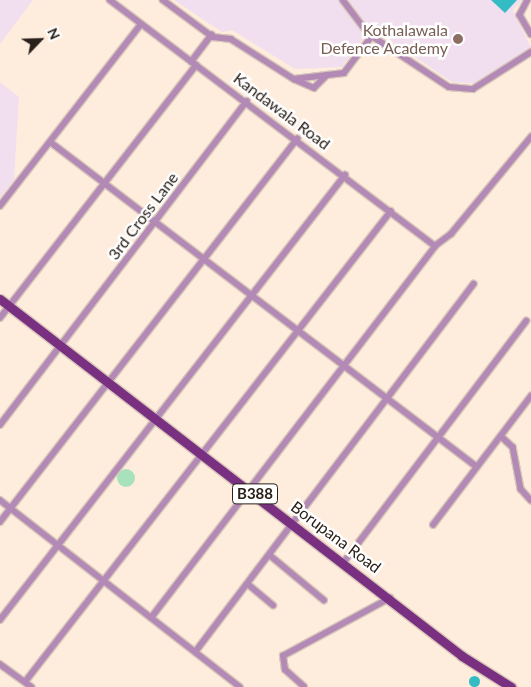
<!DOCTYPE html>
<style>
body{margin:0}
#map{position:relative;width:531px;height:687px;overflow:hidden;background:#feecdc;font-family:Lato,sans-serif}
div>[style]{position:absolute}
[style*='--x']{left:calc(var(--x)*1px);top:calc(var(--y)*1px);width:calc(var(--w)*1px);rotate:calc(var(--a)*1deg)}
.education>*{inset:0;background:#f1dff0}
.green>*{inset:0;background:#a8e2bc}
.round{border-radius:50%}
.water>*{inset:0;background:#34bbc3}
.roads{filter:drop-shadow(1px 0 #d8c7b9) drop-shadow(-1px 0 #d8c7b9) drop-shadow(0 1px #d8c7b9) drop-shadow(0 -1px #d8c7b9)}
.minor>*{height:5.5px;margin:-2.75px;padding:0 2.75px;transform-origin:2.75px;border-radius:2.75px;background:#b28ab5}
.primary>*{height:9px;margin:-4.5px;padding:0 4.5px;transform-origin:4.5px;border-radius:4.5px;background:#7a3081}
.dots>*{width:14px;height:14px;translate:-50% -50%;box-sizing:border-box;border:2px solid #fff;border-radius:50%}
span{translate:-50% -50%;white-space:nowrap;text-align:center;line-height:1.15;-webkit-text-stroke:5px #fff;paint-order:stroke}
.shield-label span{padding:1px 4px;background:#fff;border:1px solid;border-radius:4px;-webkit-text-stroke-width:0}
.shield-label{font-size:15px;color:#29211a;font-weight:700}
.education-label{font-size:16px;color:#785e54}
.right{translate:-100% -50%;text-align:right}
.street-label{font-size:16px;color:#29211a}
.north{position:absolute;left:15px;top:15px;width:50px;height:50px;-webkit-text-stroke:4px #fff;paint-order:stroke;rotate:66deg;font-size:14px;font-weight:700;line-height:20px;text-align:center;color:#29211a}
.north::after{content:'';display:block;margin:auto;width:18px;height:22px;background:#29211a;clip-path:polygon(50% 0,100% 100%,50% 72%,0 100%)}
</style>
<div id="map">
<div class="education">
<i style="clip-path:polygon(0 0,33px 0,0 44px)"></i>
<i style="clip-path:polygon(174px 0,522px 0,513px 10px,531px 48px,476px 84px,452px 82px,371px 28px,342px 67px,295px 69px,232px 30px,222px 32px)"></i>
<i style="clip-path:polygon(0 82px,19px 97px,14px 180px,0 198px)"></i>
</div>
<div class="green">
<i class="round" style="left:117px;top:469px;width:18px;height:18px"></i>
</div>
<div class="water">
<i style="clip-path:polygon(491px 0,517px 0,505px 13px)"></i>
<i class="round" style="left:468.5px;top:675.5px;width:11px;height:11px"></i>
</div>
<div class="roads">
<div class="minor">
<i style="--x:110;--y:0;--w:408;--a:37.1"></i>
<i style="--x:163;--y:0;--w:62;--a:36.5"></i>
<i style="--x:213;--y:37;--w:18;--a:6"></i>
<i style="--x:231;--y:39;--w:75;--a:32.4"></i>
<i style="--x:294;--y:79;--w:50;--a:-6.8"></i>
<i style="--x:344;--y:73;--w:46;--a:-52.9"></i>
<i style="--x:372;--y:36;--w:92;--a:33.5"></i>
<i style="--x:449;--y:87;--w:24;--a:5"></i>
<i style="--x:473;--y:89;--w:69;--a:-32.5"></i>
<i style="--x:343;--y:0;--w:46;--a:52.9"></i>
<i style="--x:528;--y:0;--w:17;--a:118"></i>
<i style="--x:520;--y:15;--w:22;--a:60"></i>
<i style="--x:191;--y:62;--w:34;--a:-53"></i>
<i style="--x:294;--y:79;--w:22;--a:24"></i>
<i style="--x:314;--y:88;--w:18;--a:-45"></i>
<i style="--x:53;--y:144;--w:532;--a:37.28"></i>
<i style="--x:0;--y:206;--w:230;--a:-52.2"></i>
<i style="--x:0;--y:318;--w:320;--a:-52.2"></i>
<i style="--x:0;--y:425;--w:407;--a:-52.7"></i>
<i style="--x:501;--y:436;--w:16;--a:43"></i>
<i style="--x:513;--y:447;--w:43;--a:79.2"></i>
<i style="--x:521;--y:489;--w:15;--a:48"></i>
<i style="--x:0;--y:500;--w:304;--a:37.9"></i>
<i style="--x:0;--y:522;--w:485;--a:-52.2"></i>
<i style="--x:433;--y:525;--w:162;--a:-52.8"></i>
<i style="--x:271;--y:556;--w:69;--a:39.7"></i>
<i style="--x:344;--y:562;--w:302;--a:-52.9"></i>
<i style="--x:248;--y:584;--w:33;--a:40"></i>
<i style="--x:151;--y:618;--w:468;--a:-52.6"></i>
<i style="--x:435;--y:246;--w:20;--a:-37"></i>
<i style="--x:451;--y:234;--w:126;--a:-50.5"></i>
<i style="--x:0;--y:620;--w:563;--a:-52.21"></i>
<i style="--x:196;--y:651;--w:460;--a:-52.9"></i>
<i style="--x:0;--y:664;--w:39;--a:36"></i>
<i style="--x:25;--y:682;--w:596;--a:-52.15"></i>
<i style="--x:304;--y:687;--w:25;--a:-138"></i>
<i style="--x:285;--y:670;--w:14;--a:-98"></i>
<i style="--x:283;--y:656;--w:122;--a:-28.5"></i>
</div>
<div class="primary">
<i style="--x:0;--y:299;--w:584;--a:37.69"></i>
<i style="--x:462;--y:656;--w:58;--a:32.3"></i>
</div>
</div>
<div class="dots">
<i style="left:458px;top:39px;background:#8d6e63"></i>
</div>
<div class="shield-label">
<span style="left:255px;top:494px">B388</span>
</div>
<div class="education-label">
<span class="right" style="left:448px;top:39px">Kothalawala<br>Defence Academy</span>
</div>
<div class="street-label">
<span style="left:282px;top:111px;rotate:37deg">Kandawala Road</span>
<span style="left:143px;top:216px;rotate:-53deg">3rd Cross Lane</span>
<span style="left:336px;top:537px;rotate:37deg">Borupana Road</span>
</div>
<div class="north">N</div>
</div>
